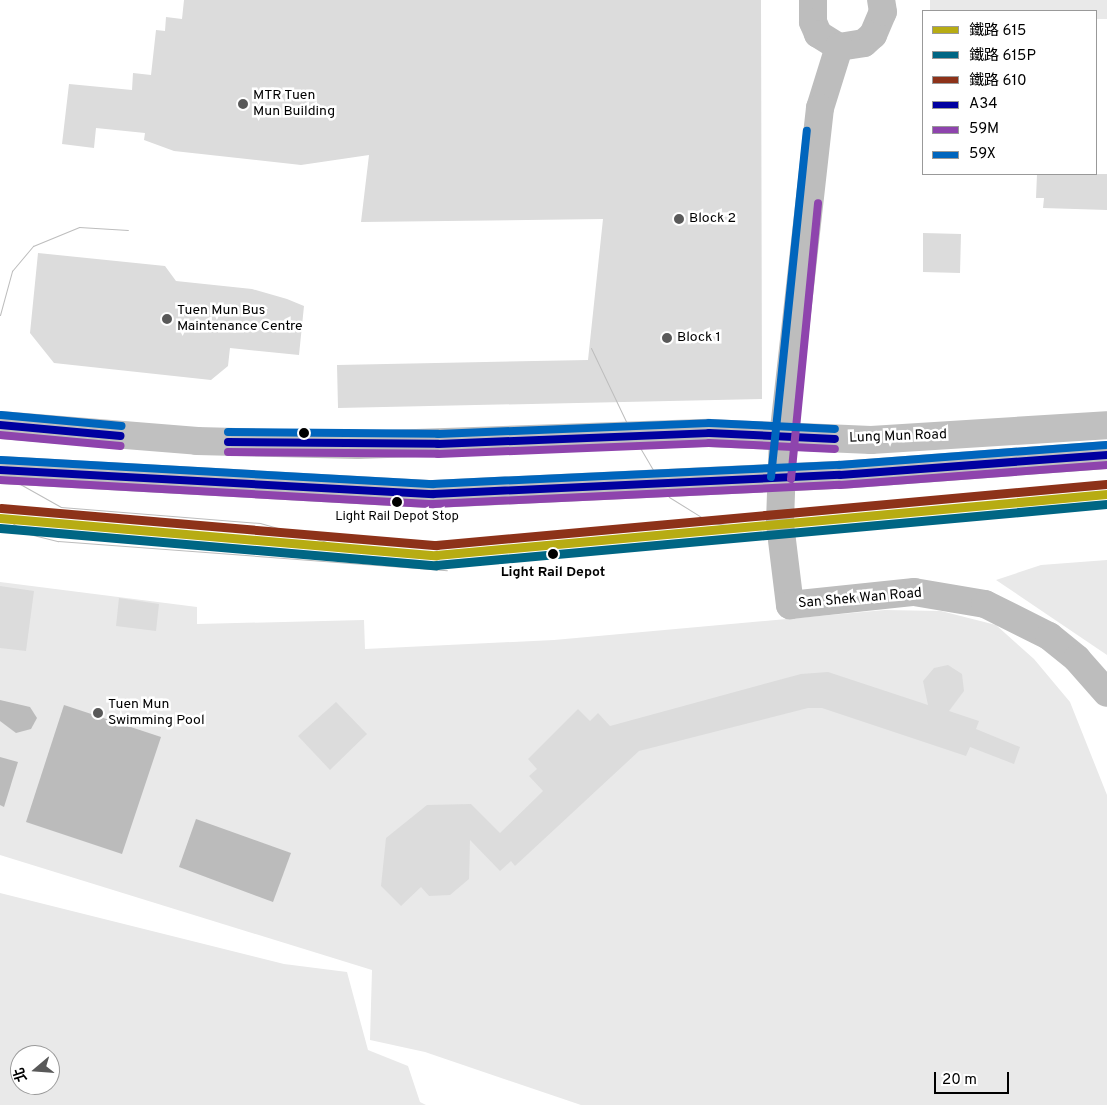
<!DOCTYPE html>
<meta charset="utf-8">
<style>
body{margin:0}
#map{position:relative;width:1107px;height:1105px;overflow:hidden;background:#fff;font-family:Overpass,"Noto Sans TC",sans-serif}
div>[style]{position:absolute}
[style*='--x']{left:calc(var(--x)*1px);top:calc(var(--y)*1px);width:calc(var(--w)*1px);rotate:calc(var(--a)*1deg)}
.green>*{inset:0;background:#e9e9e9}
.water>*{inset:0;background:#bbb}
.building>*{inset:0;background:#dcdcdc}
.minor>*{height:28px;margin:-14px;padding:0 14px;transform-origin:14px;border-radius:14px;background:#bdbdbd}
.secondary>*{height:28px;margin:-14px;padding:0 14px;transform-origin:14px;border-radius:14px;background:#c0c0c0}
.tram>*{height:1px;margin:-0.5px;padding:0 0.5px;transform-origin:0.5px;border-radius:0.5px;background:#bdbdbd}
.bus-1>*{height:8px;margin:-4px;padding:0 4px;transform-origin:4px;border-radius:4px;background:#0000a0}
.bus-2>*{height:8px;margin:-4px;padding:0 4px;transform-origin:4px;border-radius:4px;background:#8e44ad}
.bus-3>*{height:8px;margin:-4px;padding:0 4px;transform-origin:4px;border-radius:4px;background:#0065bd}
.rail-1>*{height:9px;margin:-4.5px;padding:0 4.5px;transform-origin:4.5px;border-radius:4.5px;background:#b7ac13}
.rail-2>*{height:9px;margin:-4.5px;padding:0 4.5px;transform-origin:4.5px;border-radius:4.5px;background:#006684}
.rail-3>*{height:9px;margin:-4.5px;padding:0 4.5px;transform-origin:4.5px;border-radius:4.5px;background:#8d3219}
.dots>*{width:14px;height:14px;translate:-50% -50%;box-sizing:border-box;border:2px solid #fff;border-radius:50%}
span{translate:-50% -50%;white-space:nowrap;text-align:center;line-height:1.15;-webkit-text-stroke:5px #fff;paint-order:stroke}
.bus-label{font-size:13px;color:#000}
.poi-label{font-size:14px;color:#000}
.left{translate:0 -50%;text-align:left}
.street-label{font-size:14px;color:#000}
.stop-label{font-size:14px;color:#000;font-weight:700}
.legend{position:absolute;left:922px;top:10px;width:175px;height:165px;box-sizing:border-box;background:#fff;border:1px solid #999;margin:0;padding:6px 9px;list-style:none;font-size:15px;color:#000}
.legend li{display:flex;align-items:center;gap:10px;height:25px}
.legend b{width:25px;border:1px solid #999}
.north{position:absolute;left:10px;top:1045px;width:50px;height:50px;box-sizing:border-box;background:#fff;border:1px solid #999;border-radius:50%;rotate:252deg;font-size:14px;font-weight:700;line-height:20px;text-align:center;color:#000}
.north::after{content:'';display:block;margin:auto;width:18px;height:22px;background:#595959;clip-path:polygon(50% 0,100% 100%,50% 72%,0 100%)}
.scale{position:absolute;left:934px;top:1072px;width:75px;height:22px;box-sizing:border-box;border:2px solid #000;border-top:0;padding-left:6px;font-size:15px;line-height:18px;white-space:nowrap;color:#000;-webkit-text-stroke:4px #fff;paint-order:stroke}
</style>
<div id="map">
<div class="green">
<i style="clip-path:polygon(930px 0,1107px 0,1107px 19px,1096px 19px,1096px 11px,930px 11px)"></i>
<i style="clip-path:polygon(1107px 560px,1107px 655px,996px 580px,1041px 565px)"></i>
<i style="clip-path:polygon(0 582px,197px 607px,197px 624px,364px 620px,365px 649px,554px 640px,885px 610px,941px 611px,996px 625px,1034px 659px,1070px 702px,1107px 795px,1107px 1105px,581px 1105px,425px 1052px,370px 1040px,372px 970px,0 855px)"></i>
<i style="clip-path:polygon(evenodd,0 893px,284px 964px,347px 972px,368px 1050px,408px 1066px,420px 1102px,426px 1105px,0 1105px,0 893px,20px 1055px,50px 1055px,50px 1085px,20px 1085px,20px 1055px)"></i>
</div>
<div class="water">
<i style="clip-path:polygon(0 700px,30px 707px,37px 718px,31px 729px,16px 733px,0 721px)"></i>
<i style="clip-path:polygon(64px 705px,161px 737px,122px 854px,26px 822px)"></i>
<i style="clip-path:polygon(0 757px,18px 762px,4px 807px,0 805px)"></i>
<i style="clip-path:polygon(196px 819px,291px 853px,273px 902px,179px 867px)"></i>
</div>
<div class="building">
<i style="clip-path:polygon(184px 0,761px 0,762px 399px,338px 408px,337px 365px,588px 360px,603px 219px,361px 222px,369px 155px,301px 165px,174px 151px,144px 140px,145px 133px,96px 128px,94px 148px,62px 144px,69px 84px,132px 90px,133px 73px,151px 75px,156px 30px,165px 31px,166px 17px,182px 19px)"></i>
<i style="clip-path:polygon(1037px 174px,1107px 174px,1107px 210px,1043px 208px,1044px 198px,1036px 198px)"></i>
<i style="clip-path:polygon(923px 233px,961px 234px,960px 273px,923px 272px)"></i>
<i style="clip-path:polygon(38px 253px,165px 266px,176px 281px,252px 289px,287px 299px,304px 306px,299px 355px,230px 348px,228px 366px,211px 380px,54px 363px,30px 333px)"></i>
<i style="clip-path:polygon(0 586px,34px 591px,26px 651px,0 648px)"></i>
<i style="clip-path:polygon(119px 598px,159px 604px,156px 631px,116px 626px)"></i>
<i style="clip-path:polygon(948px 665px,962px 674px,964px 691px,949px 711px,979px 721px,976px 729px,1020px 747px,1014px 764px,970px 747px,966px 756px,822px 708px,808px 708px,639px 751px,515px 866px,511px 861px,500px 871px,470px 840px,469px 879px,450px 895px,429px 896px,421px 887px,401px 906px,381px 886px,386px 838px,427px 805px,471px 804px,500px 833px,543px 791px,529px 776px,537px 769px,528px 759px,578px 709px,590px 721px,598px 713px,610px 726px,801px 674px,828px 672px,928px 705px,923px 681px,934px 668px)"></i>
<i style="clip-path:polygon(336px 702px,367px 734px,330px 770px,298px 736px)"></i>
</div>
<div class="minor">
<i style="--x:813;--y:0;--w:22;--a:90"></i>
<i style="--x:813;--y:22;--w:13;--a:67"></i>
<i style="--x:818;--y:34;--w:25;--a:32"></i>
<i style="--x:839;--y:47;--w:25;--a:-9"></i>
<i style="--x:864;--y:43;--w:12;--a:-42"></i>
<i style="--x:873;--y:35;--w:25;--a:-67"></i>
<i style="--x:883;--y:12;--w:12;--a:-99"></i>
<i style="--x:839;--y:47;--w:64;--a:107.3"></i>
<i style="--x:820;--y:108;--w:330;--a:96.4"></i>
<i style="--x:783;--y:436;--w:88;--a:92"></i>
<i style="--x:780;--y:524;--w:82;--a:83"></i>
<i style="--x:790;--y:605;--w:125;--a:-6"></i>
<i style="--x:914;--y:592;--w:72;--a:9.6"></i>
<i style="--x:985;--y:604;--w:72;--a:26.6"></i>
<i style="--x:1049;--y:636;--w:36;--a:39"></i>
<i style="--x:1077;--y:659;--w:45;--a:48.6"></i>
</div>
<div class="secondary">
<i style="--x:0;--y:425;--w:198;--a:4.6"></i>
<i style="--x:197;--y:441;--w:161;--a:1.4"></i>
<i style="--x:358;--y:445;--w:351;--a:-2"></i>
<i style="--x:709;--y:433;--w:162;--a:2.5"></i>
<i style="--x:871;--y:440;--w:236;--a:-3.6"></i>
<i style="--x:0;--y:470;--w:434;--a:3.2"></i>
<i style="--x:433;--y:494;--w:407;--a:-2.7"></i>
<i style="--x:840;--y:475;--w:268;--a:-4.3"></i>
</div>
<div class="tram">
<i style="--x:0;--y:315;--w:46;--a:-74.7"></i>
<i style="--x:12;--y:271;--w:33;--a:-50"></i>
<i style="--x:33;--y:246;--w:50;--a:-22.4"></i>
<i style="--x:79;--y:227;--w:49;--a:3.5"></i>
<i style="--x:591;--y:348;--w:95;--a:64.5"></i>
<i style="--x:632;--y:434;--w:73;--a:59.6"></i>
<i style="--x:669;--y:497;--w:49;--a:31.8"></i>
<i style="--x:711;--y:523;--w:32;--a:7"></i>
<i style="--x:0;--y:456;--w:34;--a:54"></i>
<i style="--x:20;--y:484;--w:47;--a:29.3"></i>
<i style="--x:61;--y:507;--w:200;--a:4.6"></i>
<i style="--x:260;--y:523;--w:84;--a:15.9"></i>
<i style="--x:0;--y:515;--w:35;--a:33"></i>
<i style="--x:29;--y:534;--w:30;--a:14"></i>
<i style="--x:58;--y:541;--w:390;--a:4.3"></i>
</div>
<div class="bus-1">
<i style="--x:0;--y:425;--w:121;--a:5.2"></i>
<i style="--x:228;--y:442;--w:210;--a:0.5"></i>
<i style="--x:438;--y:444;--w:271;--a:-2.3"></i>
<i style="--x:709;--y:433;--w:126;--a:2.7"></i>
<i style="--x:0;--y:470;--w:434;--a:3.2"></i>
<i style="--x:433;--y:494;--w:407;--a:-2.7"></i>
<i style="--x:840;--y:475;--w:268;--a:-4.3"></i>
</div>
<div class="bus-2">
<i style="--x:0;--y:435;--w:121;--a:5.2"></i>
<i style="--x:228;--y:452;--w:210;--a:0.5"></i>
<i style="--x:438;--y:454;--w:271;--a:-2.3"></i>
<i style="--x:709;--y:443;--w:126;--a:2.7"></i>
<i style="--x:791;--y:479;--w:277;--a:-84.4"></i>
<i style="--x:0;--y:480;--w:434;--a:3.2"></i>
<i style="--x:433;--y:504;--w:407;--a:-2.7"></i>
<i style="--x:840;--y:485;--w:268;--a:-4.3"></i>
</div>
<div class="bus-3">
<i style="--x:1;--y:415;--w:121;--a:5.2"></i>
<i style="--x:228;--y:432;--w:210;--a:0.5"></i>
<i style="--x:438;--y:434;--w:271;--a:-2.3"></i>
<i style="--x:709;--y:423;--w:126;--a:2.7"></i>
<i style="--x:1;--y:460;--w:433;--a:3.2"></i>
<i style="--x:433;--y:484;--w:406;--a:-2.7"></i>
<i style="--x:839;--y:465;--w:268;--a:-4.3"></i>
<i style="--x:771;--y:477;--w:348;--a:-84.1"></i>
</div>
<div class="rail-1">
<i style="--x:0;--y:518;--w:438;--a:4.9"></i>
<i style="--x:436;--y:555;--w:674;--a:-5.19"></i>
</div>
<div class="rail-2">
<i style="--x:0;--y:528;--w:438;--a:4.9"></i>
<i style="--x:436;--y:565;--w:674;--a:-5.19"></i>
</div>
<div class="rail-3">
<i style="--x:1;--y:508;--w:437;--a:4.9"></i>
<i style="--x:436;--y:545;--w:673;--a:-5.2"></i>
</div>
<div class="dots">
<i style="left:243px;top:104px;background:#595959"></i>
<i style="left:679px;top:219px;background:#595959"></i>
<i style="left:167px;top:319px;background:#595959"></i>
<i style="left:667px;top:338px;background:#595959"></i>
<i style="left:304px;top:433px;background:#000"></i>
<i style="left:397px;top:502px;background:#000"></i>
<i style="left:553px;top:554px;background:#000"></i>
<i style="left:98px;top:713px;background:#595959"></i>
</div>
<div class="bus-label">
<span style="left:397px;top:517px">Light Rail Depot Stop</span>
</div>
<div class="poi-label">
<span class="left" style="left:253px;top:104px">MTR Tuen<br>Mun Building</span>
<span class="left" style="left:689px;top:219px">Block 2</span>
<span class="left" style="left:177px;top:319px">Tuen Mun Bus<br>Maintenance Centre</span>
<span class="left" style="left:677px;top:338px">Block 1</span>
<span class="left" style="left:108px;top:713px">Tuen Mun<br>Swimming Pool</span>
</div>
<div class="street-label">
<span style="left:898px;top:437px;rotate:-2deg">Lung Mun Road</span>
<span style="left:860px;top:599px;rotate:-5deg">San Shek Wan Road</span>
</div>
<div class="stop-label">
<span style="left:553px;top:573px">Light Rail Depot</span>
</div>
<ul class="legend">
<li><b style="height:6px;background:#b7ac13"></b>鐵路 615</li>
<li><b style="height:6px;background:#006684"></b>鐵路 615P</li>
<li><b style="height:6px;background:#8d3219"></b>鐵路 610</li>
<li><b style="height:6px;background:#0000a0"></b>A34</li>
<li><b style="height:6px;background:#8e44ad"></b>59M</li>
<li><b style="height:6px;background:#0065bd"></b>59X</li>
</ul>
<div class="north">北</div>
<div class="scale">20 m</div>
</div>
